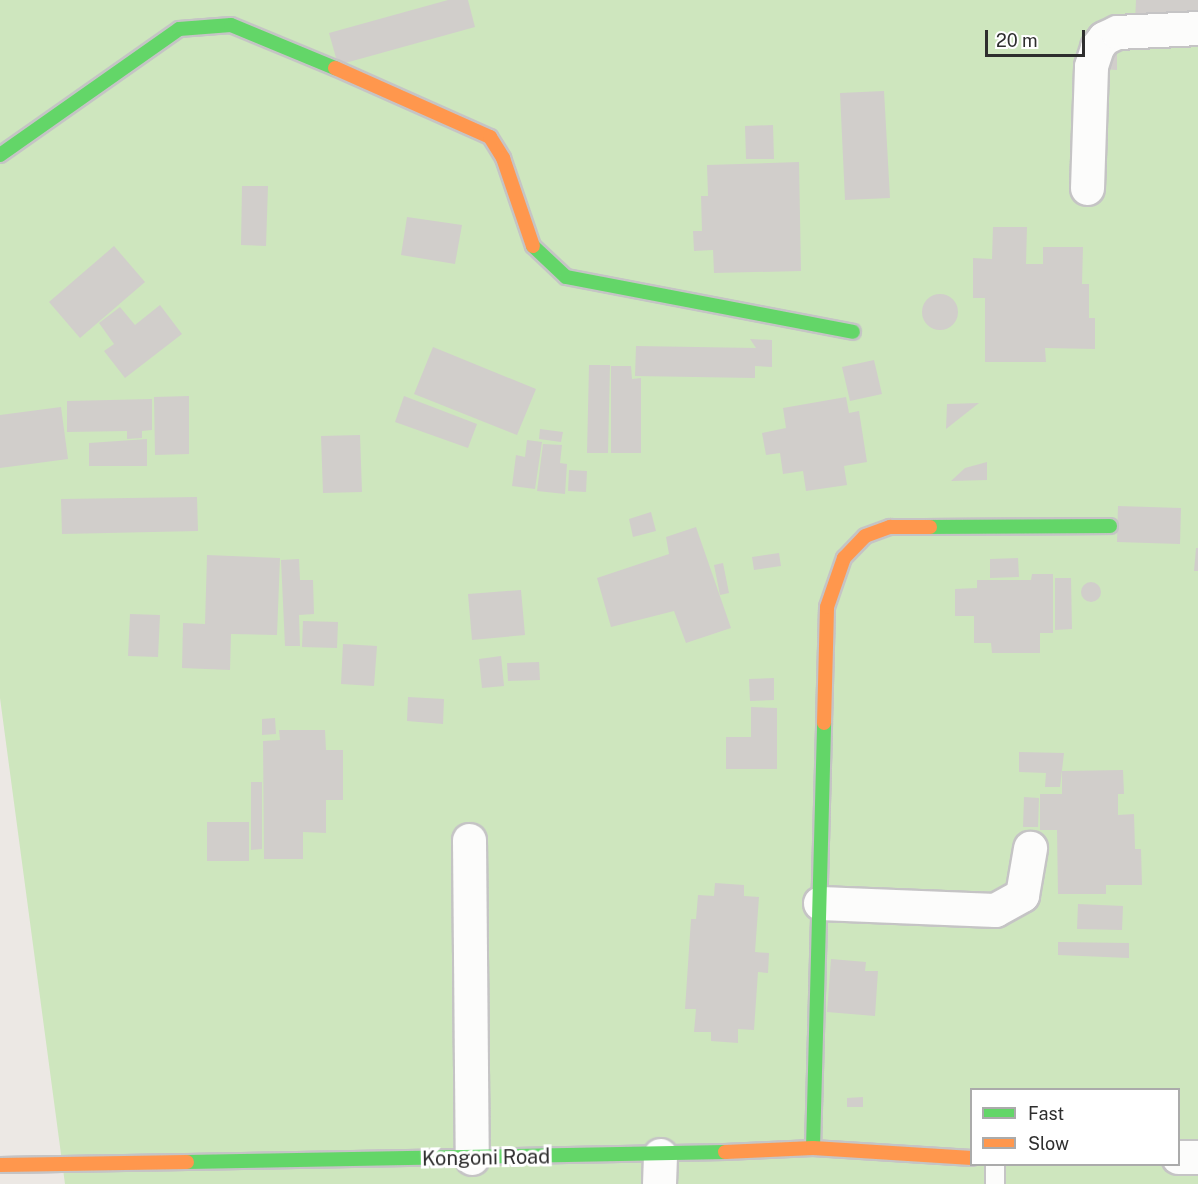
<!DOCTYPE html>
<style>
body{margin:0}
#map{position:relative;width:1198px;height:1184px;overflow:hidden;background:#ece8e4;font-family:"Public Sans",sans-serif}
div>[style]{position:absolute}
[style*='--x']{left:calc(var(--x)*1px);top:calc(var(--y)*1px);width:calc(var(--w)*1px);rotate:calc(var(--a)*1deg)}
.green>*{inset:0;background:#cee6be}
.building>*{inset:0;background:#d1cecb}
.round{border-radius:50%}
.roads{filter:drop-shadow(2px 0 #c5c4c5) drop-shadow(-2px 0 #c5c4c5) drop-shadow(0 2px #c5c4c5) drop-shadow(0 -2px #c5c4c5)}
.lane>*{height:18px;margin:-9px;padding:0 9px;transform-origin:9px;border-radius:9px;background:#fcfcfb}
.street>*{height:33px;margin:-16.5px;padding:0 16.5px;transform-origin:16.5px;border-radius:16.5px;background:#fcfcfb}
.fast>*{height:14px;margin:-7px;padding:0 7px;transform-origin:7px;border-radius:7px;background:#63d668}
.slow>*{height:14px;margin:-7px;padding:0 7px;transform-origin:7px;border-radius:7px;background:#ff974d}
span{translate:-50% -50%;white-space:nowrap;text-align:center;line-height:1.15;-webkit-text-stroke:6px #fff;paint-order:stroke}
.street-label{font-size:20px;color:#2e2e2e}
.legend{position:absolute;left:970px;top:1088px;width:210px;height:78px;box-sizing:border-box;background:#fff;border:2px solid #ababab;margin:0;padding:8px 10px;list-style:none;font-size:18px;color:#2e2e2e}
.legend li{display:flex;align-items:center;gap:12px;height:30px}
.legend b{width:30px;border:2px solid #ababab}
.scale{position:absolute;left:985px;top:30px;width:100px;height:27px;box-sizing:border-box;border:3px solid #2e2e2e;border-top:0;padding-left:8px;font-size:18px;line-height:21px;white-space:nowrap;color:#2e2e2e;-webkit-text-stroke:4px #fff;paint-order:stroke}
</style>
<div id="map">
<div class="green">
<i style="clip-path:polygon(evenodd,0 0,1198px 0,1198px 1184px,65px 1184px,0 698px,0 0,972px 1090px,1178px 1090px,1178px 1164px,972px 1164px,972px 1090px)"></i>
</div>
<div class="building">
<i style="clip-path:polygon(448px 0,468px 0,475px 27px,338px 65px,329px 33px)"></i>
<i style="clip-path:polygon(1136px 0,1198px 0,1198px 20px,1135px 22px)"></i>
<i style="clip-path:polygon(1103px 49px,1117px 50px,1117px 70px,1102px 69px)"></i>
<i style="clip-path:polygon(884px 91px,890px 198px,845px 200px,840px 93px)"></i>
<i style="clip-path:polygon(773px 125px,774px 159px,746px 159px,745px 126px)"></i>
<i style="clip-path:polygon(799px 162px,801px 271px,714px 273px,713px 250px,694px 251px,693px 231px,702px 231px,701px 196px,708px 196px,707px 165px)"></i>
<i style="clip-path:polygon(242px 186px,268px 186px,266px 246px,241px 245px)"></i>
<i style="clip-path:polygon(407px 217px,462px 225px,455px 264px,401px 255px)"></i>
<i style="clip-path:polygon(993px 227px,1027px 227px,1026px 264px,1043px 264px,1043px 247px,1083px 247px,1082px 284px,1089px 284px,1089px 318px,1095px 318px,1095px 349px,1045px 348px,1046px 362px,985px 362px,985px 298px,973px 298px,973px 258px,992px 259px)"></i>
<i style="clip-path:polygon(114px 246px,145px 282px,80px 338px,49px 302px)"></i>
<i class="round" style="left:922px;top:294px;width:36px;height:36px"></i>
<i style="clip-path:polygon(160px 305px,182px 334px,125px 378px,104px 351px,114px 344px,99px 323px,120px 307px,135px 325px)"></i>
<i style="clip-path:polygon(750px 339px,772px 340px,772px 367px,755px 366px,755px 378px,635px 376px,636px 346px,756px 348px)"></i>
<i style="clip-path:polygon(433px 347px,536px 389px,517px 435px,414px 394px)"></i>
<i style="clip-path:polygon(874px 360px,882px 394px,850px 401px,842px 367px)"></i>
<i style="clip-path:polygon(589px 365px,610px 365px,608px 453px,587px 453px)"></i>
<i style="clip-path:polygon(611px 366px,631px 366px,632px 379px,641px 378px,641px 453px,611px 453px)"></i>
<i style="clip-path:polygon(189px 396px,189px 454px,155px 455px,154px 397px)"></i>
<i style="clip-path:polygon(404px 396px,477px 424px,468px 448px,395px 422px)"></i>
<i style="clip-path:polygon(846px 397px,849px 413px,859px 411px,867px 462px,844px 466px,847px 485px,806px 491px,803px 471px,783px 474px,780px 453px,766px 455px,762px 433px,786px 428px,783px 408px)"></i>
<i style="clip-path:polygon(152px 399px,152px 430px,142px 431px,142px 438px,127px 439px,127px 431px,67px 432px,67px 401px)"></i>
<i style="clip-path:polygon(979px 403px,946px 429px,947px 404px)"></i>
<i style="clip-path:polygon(61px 407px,68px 459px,0 468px,0 415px)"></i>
<i style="clip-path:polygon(540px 429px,563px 432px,561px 442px,539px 439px)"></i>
<i style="clip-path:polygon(360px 435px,362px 492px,323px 493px,321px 436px)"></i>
<i style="clip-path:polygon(147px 439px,147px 466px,89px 466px,89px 443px)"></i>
<i style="clip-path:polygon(527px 440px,542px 442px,535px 489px,512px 486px,516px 455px,525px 457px)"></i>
<i style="clip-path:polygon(543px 444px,562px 445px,560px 463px,567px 464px,565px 494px,537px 491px)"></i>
<i style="clip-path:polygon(987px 462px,987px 480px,951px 481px,965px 468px)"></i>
<i style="clip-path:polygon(569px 470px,587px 471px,586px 492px,568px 491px)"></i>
<i style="clip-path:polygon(197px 497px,198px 531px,62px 534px,61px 499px)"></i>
<i style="clip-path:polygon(1118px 506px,1181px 508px,1180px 544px,1117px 542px)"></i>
<i style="clip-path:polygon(651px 512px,656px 531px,633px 537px,629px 519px)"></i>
<i style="clip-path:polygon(696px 527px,731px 628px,686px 643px,674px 611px,611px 627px,597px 578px,669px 554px,666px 537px)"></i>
<i style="clip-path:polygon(1196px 548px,1198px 548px,1198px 571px,1194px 571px)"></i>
<i style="clip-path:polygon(779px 553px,781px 566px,754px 570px,752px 557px)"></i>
<i style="clip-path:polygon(207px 555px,280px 558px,277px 635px,231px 634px,230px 670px,182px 668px,183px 623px,205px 624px)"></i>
<i style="clip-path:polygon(1018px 558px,1019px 577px,990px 578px,990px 559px)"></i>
<i style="clip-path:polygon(299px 559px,300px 580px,313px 580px,314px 614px,299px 615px,300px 646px,285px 646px,281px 560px)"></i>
<i style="clip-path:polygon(723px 563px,729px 593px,720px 595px,714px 565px)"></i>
<i style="clip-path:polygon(1032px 574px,1053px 574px,1053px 633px,1040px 633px,1040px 653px,992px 653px,991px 643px,974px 643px,974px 616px,955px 616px,955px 589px,977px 588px,977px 580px,1031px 580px)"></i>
<i style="clip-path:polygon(1055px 578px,1071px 578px,1072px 629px,1055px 630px)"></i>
<i class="round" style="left:1081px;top:582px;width:20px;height:20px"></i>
<i style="clip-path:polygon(521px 590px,525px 635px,472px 640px,468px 594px)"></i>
<i style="clip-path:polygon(130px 614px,160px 615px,158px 657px,128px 656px)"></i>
<i style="clip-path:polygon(303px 621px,338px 622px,337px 648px,302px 647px)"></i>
<i style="clip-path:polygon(343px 644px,377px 646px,374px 686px,341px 684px)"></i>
<i style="clip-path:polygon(501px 656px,504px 686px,482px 688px,479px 659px)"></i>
<i style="clip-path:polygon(539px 662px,540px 680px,508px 681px,507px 663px)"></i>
<i style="clip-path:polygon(774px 678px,774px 700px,750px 701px,749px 679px)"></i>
<i style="clip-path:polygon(408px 697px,444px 699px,443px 724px,407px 721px)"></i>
<i style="clip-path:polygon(751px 707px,777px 708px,777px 769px,726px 769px,726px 737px,751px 737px)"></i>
<i style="clip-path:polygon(275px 718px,276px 734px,262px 735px,262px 719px)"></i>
<i style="clip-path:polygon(279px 730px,325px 730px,326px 750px,343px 750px,343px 800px,326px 800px,326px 833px,303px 832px,303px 859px,264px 859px,263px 741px,280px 740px)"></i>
<i style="clip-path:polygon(1019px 752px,1064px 753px,1060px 787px,1045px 787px,1046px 773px,1019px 772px)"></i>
<i style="clip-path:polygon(1123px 770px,1124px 794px,1118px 794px,1118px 815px,1134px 814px,1135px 849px,1141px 849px,1142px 885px,1106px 885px,1106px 894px,1058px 894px,1057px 830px,1040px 830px,1040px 794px,1062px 794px,1062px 771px)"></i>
<i style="clip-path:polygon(251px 782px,262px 782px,262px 849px,251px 850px)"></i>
<i style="clip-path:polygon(1024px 797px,1039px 798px,1038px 827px,1023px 827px)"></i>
<i style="clip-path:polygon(207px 822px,249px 822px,249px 861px,207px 861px)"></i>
<i style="clip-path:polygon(715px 883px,744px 885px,744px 896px,759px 897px,755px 952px,769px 953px,768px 973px,758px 972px,754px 1030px,738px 1029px,738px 1043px,711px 1041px,711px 1032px,694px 1032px,696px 1009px,685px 1009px,691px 919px,696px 919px,698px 895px,714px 896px)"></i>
<i style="clip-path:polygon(1078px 904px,1123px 906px,1122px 930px,1077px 929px)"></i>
<i style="clip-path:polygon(1058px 942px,1129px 943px,1129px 958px,1058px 955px)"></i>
<i style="clip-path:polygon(831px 959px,866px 962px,865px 971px,878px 971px,875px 1016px,827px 1012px)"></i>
<i style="clip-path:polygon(863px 1097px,863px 1107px,847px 1107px,847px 1098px)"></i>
</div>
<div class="roads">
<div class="lane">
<i style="--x:995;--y:1164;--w:20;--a:90"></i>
</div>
<div class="street">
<i style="--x:1087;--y:188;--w:122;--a:-88.1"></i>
<i style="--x:1091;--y:66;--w:20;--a:-72"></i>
<i style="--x:1097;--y:47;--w:11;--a:-52"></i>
<i style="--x:1104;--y:38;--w:14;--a:-25"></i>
<i style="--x:1117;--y:32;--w:81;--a:-2.8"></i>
<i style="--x:469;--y:840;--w:318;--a:89.5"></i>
<i style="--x:820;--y:903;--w:175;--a:2.3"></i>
<i style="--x:995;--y:910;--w:31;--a:-29"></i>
<i style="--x:1022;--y:895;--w:48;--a:-80.3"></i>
<i style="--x:1178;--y:1157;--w:20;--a:0"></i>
<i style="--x:659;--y:1184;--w:29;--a:-88"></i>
</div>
<div class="fast">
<i style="--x:0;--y:155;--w:219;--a:-35.1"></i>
<i style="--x:179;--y:29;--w:52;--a:-4.4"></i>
<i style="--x:231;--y:25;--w:113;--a:22.5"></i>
<i style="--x:533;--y:246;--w:45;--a:43.2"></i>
<i style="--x:566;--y:277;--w:292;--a:10.8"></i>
<i style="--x:930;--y:527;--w:180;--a:-0.3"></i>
<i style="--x:813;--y:1148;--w:425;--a:-88.5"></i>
<i style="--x:187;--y:1162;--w:538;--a:-1.06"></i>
</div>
<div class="slow">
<i style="--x:335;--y:68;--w:170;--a:24"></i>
<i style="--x:490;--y:137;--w:25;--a:58"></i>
<i style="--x:503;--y:158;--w:93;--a:71.2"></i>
<i style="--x:824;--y:723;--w:116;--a:-88.5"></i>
<i style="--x:827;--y:607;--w:52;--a:-70.9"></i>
<i style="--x:844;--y:558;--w:30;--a:-46"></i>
<i style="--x:865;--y:536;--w:27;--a:-20"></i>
<i style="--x:890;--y:527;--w:40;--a:0"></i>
<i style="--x:725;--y:1152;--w:88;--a:-2.6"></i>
<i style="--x:813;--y:1148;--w:159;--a:3.6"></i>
<i style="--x:0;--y:1165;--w:187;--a:-0.9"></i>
</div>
</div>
<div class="street-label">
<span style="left:486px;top:1158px;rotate:-1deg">Kongoni Road</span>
</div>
<ul class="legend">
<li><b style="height:8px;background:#63d668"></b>Fast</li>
<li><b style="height:8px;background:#ff974d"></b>Slow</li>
</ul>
<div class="scale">20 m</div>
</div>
